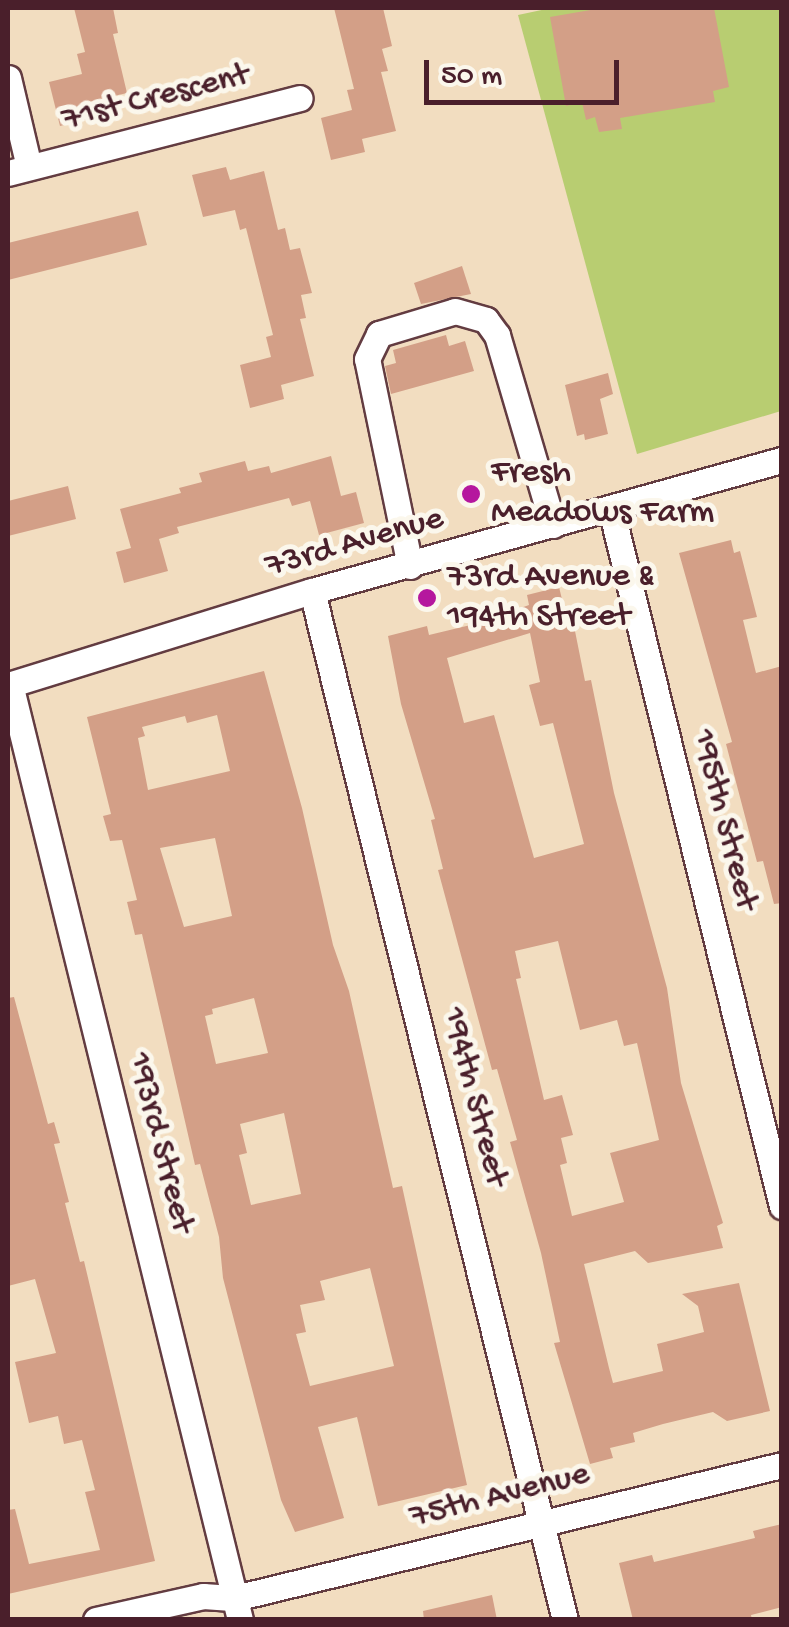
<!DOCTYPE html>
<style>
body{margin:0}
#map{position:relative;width:789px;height:1627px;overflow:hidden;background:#f2ddc0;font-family:"Gochi Hand",sans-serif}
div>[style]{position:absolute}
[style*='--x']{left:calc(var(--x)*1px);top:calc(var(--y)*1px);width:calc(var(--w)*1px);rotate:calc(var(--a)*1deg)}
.green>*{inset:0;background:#b8cd71}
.building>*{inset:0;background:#d39f87}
.roads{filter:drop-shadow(2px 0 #633c41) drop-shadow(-2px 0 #633c41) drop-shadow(0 2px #633c41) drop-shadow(0 -2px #633c41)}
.minor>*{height:25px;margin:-12.5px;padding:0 12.5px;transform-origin:12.5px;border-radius:12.5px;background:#fff}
.dots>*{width:28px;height:28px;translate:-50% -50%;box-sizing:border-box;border:5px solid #fbf7ec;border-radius:50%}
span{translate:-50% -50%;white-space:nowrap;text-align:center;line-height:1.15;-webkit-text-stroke:10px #fbf7ec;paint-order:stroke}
.street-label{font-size:35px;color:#4a1f2b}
.poi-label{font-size:35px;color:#4a1f2b}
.left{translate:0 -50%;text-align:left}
.frame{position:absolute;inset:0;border:10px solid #4a1f2b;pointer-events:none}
.scale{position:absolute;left:424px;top:60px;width:195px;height:45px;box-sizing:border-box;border:5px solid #4a1f2b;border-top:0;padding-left:12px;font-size:30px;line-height:35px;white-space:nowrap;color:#4a1f2b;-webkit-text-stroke:8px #fbf7ec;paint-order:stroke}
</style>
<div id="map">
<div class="green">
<i style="clip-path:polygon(551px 8px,781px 8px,781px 411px,637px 454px,518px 15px)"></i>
</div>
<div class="building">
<i style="clip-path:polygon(74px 8px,113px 8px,118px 33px,113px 34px,127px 93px,89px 102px,92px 118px,60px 126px,49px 82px,82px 74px,77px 54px,85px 52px)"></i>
<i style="clip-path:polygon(334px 8px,383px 8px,392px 46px,382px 49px,388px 71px,381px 72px,396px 131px,362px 139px,365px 152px,331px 160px,321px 118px,352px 110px,347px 90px,354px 89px)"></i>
<i style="clip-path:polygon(602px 8px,714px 8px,729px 87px,713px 91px,715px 102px,620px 118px,622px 129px,599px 132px,595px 117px,586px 120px,582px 102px,566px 106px,550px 17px)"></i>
<i style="clip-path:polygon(226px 167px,230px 180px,264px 171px,278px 230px,285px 228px,290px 250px,300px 248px,312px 293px,301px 295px,306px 318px,300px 319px,314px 376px,281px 385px,284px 399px,250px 408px,240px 365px,271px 357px,266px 337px,273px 335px,246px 228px,240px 230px,235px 210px,203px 217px,192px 175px)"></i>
<i style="clip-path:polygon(138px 211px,147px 245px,8px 280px,8px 243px)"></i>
<i style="clip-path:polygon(462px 266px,471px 294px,421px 304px,414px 283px)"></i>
<i style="clip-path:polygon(446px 335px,449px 346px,465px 341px,474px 371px,391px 394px,385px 366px,396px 363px,393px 350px)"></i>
<i style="clip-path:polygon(608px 373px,613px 394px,600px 399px,608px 434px,585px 440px,584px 434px,577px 436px,565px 385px)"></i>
<i style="clip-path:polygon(331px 456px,341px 496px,356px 492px,364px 523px,319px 535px,310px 501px,292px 506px,289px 498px,177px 527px,179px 533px,159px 539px,168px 571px,124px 583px,116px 552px,131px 548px,120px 509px,181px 493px,179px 488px,202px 482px,199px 473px,245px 461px,248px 471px,269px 466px,271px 473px)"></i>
<i style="clip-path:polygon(68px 486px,76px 519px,8px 536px,8px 501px)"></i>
<i style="clip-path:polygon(731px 540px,734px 553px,740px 551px,757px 617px,743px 620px,756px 673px,782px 666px,782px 903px,774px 904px,763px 861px,757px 862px,726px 744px,732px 742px,679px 553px)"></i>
<i style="clip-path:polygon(evenodd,559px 587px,570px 632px,575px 631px,585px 681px,591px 680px,614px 793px,667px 988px,681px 1083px,723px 1223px,717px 1226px,723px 1248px,648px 1263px,635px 1251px,584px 1264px,609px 1368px,613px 1383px,663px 1371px,657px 1344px,704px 1332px,698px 1306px,682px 1294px,739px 1283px,770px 1411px,727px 1421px,713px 1412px,663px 1424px,633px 1433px,635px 1442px,610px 1448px,613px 1458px,590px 1464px,554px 1343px,560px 1342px,541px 1253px,510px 1142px,517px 1140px,497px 1069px,492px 1070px,438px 870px,443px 869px,431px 820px,435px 819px,401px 704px,388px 636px,427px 626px,429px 635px,479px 623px,529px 605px,527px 595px,559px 587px,530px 633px,540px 682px,529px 685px,540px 726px,553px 723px,584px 844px,534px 858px,494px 715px,464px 723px,447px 658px,530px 633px,559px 587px,558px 941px,580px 1030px,617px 1020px,624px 1046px,637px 1043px,659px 1140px,610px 1153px,624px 1202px,572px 1216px,560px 1165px,567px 1163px,561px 1138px,573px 1135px,562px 1095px,544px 1100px,516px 979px,521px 978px,515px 951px,558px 941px)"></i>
<i style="clip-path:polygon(evenodd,264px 671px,302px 808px,333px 945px,349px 991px,393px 1188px,402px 1186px,467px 1485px,378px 1506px,357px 1417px,318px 1427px,344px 1518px,295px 1532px,281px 1500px,223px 1278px,219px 1237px,200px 1164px,195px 1165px,142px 934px,135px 935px,127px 902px,137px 900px,122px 840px,110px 841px,103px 816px,111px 814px,87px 717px,264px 671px,217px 715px,230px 771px,148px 790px,138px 738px,145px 736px,142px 727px,185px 716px,187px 723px,217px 715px,264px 671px,215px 838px,232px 916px,184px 927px,160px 848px,215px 838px,264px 671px,254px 998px,268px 1053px,216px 1064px,205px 1016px,213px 1014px,212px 1009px,254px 998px,264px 671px,284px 1113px,301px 1194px,251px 1205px,239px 1155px,247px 1153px,240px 1124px,284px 1113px,264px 671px,370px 1268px,394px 1366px,310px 1386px,296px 1334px,306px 1332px,300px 1305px,325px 1300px,320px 1281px,370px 1268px)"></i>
<i style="clip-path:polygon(14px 997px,48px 1124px,54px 1122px,60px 1143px,54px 1144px,69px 1202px,65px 1203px,80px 1262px,84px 1261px,155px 1561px,8px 1594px,8px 1510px,15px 1509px,29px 1564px,100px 1550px,85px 1492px,95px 1490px,82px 1440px,64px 1444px,58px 1416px,29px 1423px,15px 1362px,56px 1353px,35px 1279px,8px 1286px,8px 998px)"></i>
<i style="clip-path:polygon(782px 1524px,782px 1607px,751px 1615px,752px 1620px,633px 1620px,619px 1563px,652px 1555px,654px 1562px,755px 1538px,753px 1531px)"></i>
<i style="clip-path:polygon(492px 1595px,497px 1620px,424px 1620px,423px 1611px)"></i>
</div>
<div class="roads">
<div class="minor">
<i style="--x:8;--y:78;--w:91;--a:76.7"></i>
<i style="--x:8;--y:173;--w:301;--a:-14.4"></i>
<i style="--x:611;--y:509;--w:718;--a:76.22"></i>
<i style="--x:410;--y:566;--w:211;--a:-101.7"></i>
<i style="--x:367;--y:359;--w:28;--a:-64"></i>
<i style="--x:379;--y:334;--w:79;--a:-16.8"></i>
<i style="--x:455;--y:311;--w:32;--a:16"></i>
<i style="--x:486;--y:320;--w:19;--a:54"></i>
<i style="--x:497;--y:335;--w:198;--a:73.6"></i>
<i style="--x:312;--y:591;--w:1060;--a:76.19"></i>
<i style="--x:10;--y:684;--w:964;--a:76.19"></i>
<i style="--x:8;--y:685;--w:318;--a:-17.2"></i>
<i style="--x:312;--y:591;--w:488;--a:-15.6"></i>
<i style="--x:96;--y:1620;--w:110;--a:-12.6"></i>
<i style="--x:203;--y:1596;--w:32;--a:4"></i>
<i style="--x:235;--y:1598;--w:563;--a:-13.67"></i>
</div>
</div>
<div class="dots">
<i style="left:471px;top:494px;background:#b5179e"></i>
<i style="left:427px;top:598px;background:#b5179e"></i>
</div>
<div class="street-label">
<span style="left:156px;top:99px;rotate:-14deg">71st Crescent</span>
<span style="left:355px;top:544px;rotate:-16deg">73rd Avenue</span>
<span style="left:723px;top:820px;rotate:76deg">195th Street</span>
<span style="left:473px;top:1097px;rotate:76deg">194th Street</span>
<span style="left:159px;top:1143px;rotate:76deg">193rd Street</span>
<span style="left:500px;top:1497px;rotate:-14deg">75th Avenue</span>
</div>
<div class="poi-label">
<span class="left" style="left:491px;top:494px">Fresh<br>Meadows Farm</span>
<span class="left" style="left:447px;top:598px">73rd Avenue &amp;<br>194th Street</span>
</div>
<div class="frame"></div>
<div class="scale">50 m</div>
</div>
